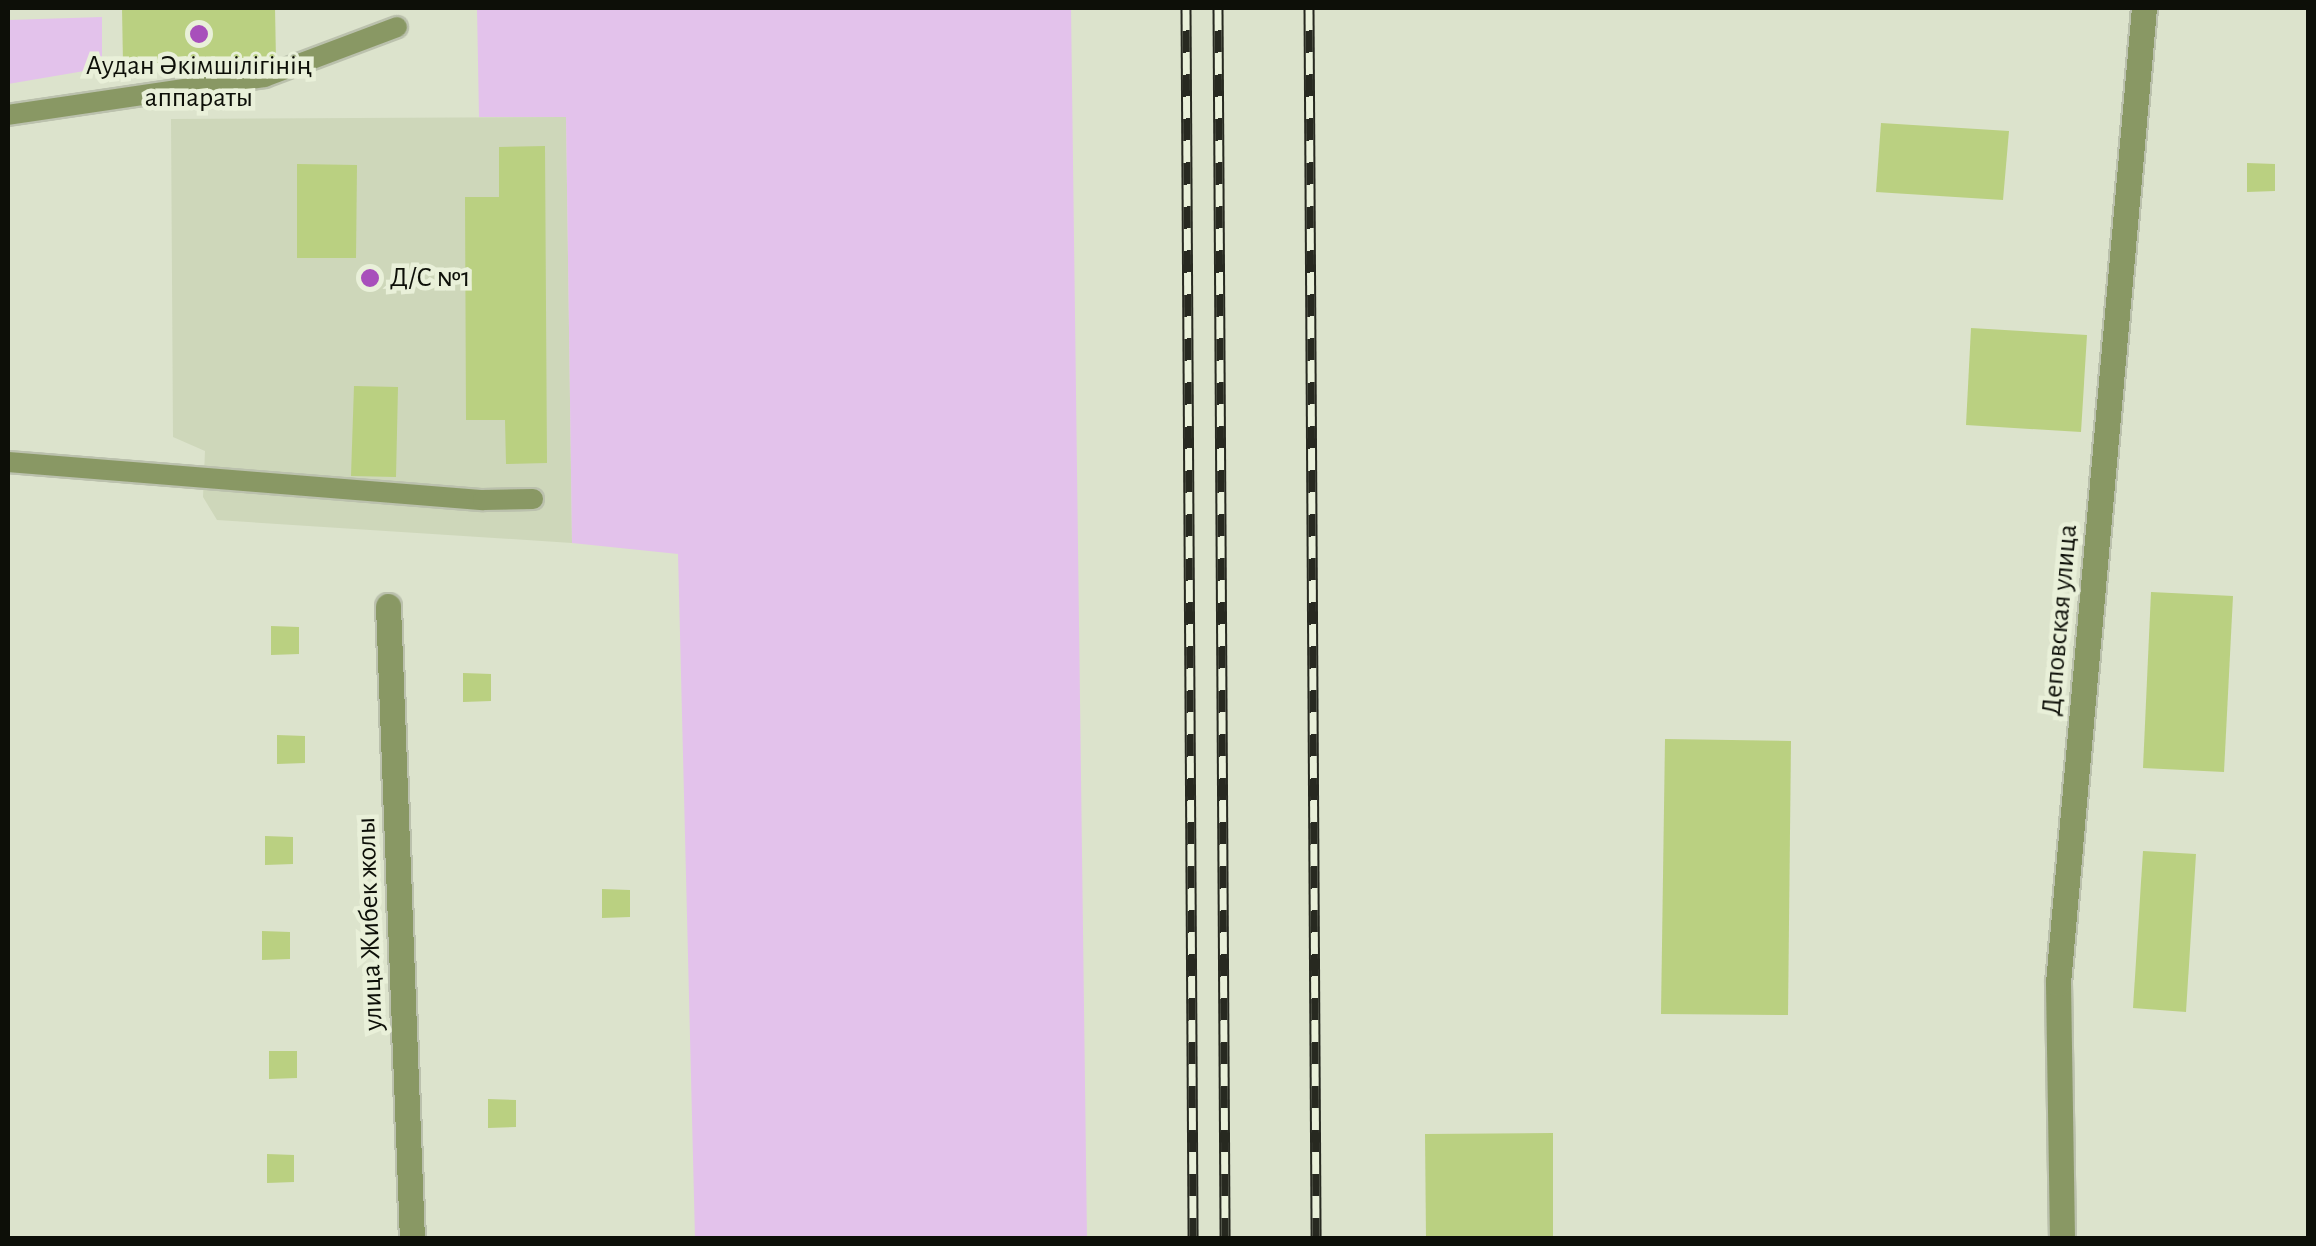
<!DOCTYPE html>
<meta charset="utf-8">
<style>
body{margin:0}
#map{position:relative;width:2316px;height:1246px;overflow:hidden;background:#dce3cc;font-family:"Alegreya Sans",sans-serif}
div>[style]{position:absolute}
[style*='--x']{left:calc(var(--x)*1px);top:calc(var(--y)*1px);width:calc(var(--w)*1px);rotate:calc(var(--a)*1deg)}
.built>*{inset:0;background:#ced7ba}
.green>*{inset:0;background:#e3c2eb}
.building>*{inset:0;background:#bad081}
.roads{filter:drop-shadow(2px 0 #bbc1ad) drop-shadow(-2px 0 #bbc1ad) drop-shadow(0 2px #bbc1ad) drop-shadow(0 -2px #bbc1ad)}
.lane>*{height:20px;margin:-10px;padding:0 10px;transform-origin:10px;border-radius:10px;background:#899864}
.street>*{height:25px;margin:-12.5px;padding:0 12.5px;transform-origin:12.5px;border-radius:12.5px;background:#899864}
.rail>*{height:11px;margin-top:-5.5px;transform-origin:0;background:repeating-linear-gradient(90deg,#e9f0d9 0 22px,#272920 0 44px);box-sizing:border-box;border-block:2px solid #272920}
.dots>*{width:28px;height:28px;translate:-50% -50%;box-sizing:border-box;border:5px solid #e9f0d9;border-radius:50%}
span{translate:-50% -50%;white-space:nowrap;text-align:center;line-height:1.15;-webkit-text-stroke:9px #e9f0d9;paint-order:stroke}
.poi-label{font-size:28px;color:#0d0f08}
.left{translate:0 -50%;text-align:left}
.street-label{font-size:28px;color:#0d0f08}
.frame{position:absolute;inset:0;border:10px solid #0d0f08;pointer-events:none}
</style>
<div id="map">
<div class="built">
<i style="clip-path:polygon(566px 117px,572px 543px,217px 520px,203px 497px,205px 451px,173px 437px,171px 119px)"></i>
</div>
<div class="green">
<i style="clip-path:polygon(477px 8px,1071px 8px,1087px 1238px,695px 1238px,678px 554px,572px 543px,566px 117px,479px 117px)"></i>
<i style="clip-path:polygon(102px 17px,102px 68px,8px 84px,8px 20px)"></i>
</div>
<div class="building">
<i style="clip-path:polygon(122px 8px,275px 8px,276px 61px,123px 63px)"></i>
<i style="clip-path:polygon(1881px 123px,2009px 131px,2003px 200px,1876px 192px)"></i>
<i style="clip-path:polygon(545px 146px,547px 463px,506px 464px,505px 420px,466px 420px,465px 197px,499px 197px,499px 147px)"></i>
<i style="clip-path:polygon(2247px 163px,2275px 164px,2275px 191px,2247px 192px)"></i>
<i style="clip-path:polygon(297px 164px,357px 165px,356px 258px,297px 258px)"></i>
<i style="clip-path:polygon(1971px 328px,2087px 335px,2081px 432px,1966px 425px)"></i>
<i style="clip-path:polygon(354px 386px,398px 387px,396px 477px,351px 476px)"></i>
<i style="clip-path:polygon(2151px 592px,2233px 596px,2224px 772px,2143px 768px)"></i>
<i style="clip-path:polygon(271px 626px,299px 627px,299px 654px,271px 655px)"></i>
<i style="clip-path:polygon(463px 673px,491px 674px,491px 701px,463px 702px)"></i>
<i style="clip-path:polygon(277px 735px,305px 736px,305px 763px,277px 764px)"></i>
<i style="clip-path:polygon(1665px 739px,1791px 741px,1788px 1015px,1661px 1014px)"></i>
<i style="clip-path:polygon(265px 836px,293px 837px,293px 864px,265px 865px)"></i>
<i style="clip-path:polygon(2143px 851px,2196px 854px,2186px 1012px,2133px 1008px)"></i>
<i style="clip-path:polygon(602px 889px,630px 890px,630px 917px,602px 918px)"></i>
<i style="clip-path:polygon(262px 931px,290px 932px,290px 959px,262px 960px)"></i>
<i style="clip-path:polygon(269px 1051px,297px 1051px,297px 1078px,269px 1079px)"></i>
<i style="clip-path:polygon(488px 1099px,516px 1100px,516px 1127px,488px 1128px)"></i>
<i style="clip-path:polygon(1553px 1133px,1553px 1238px,1426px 1238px,1425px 1134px)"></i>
<i style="clip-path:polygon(267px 1154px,294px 1155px,294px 1182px,267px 1183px)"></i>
</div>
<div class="roads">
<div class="lane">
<i style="--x:8;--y:115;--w:259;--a:-8.4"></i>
<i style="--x:264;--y:77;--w:142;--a:-20.6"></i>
<i style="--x:8;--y:462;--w:477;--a:4.6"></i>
<i style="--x:483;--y:500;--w:50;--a:-1.1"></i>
</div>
<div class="street">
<i style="--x:388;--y:606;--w:632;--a:87.83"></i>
<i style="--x:2062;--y:1238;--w:255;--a:-90.9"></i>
<i style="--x:2058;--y:983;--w:979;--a:-84.96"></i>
</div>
</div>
<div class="rail">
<i style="--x:1186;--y:8;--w:1230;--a:89.67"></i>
<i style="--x:1218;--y:8;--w:1230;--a:89.67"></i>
<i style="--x:1309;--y:8;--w:1230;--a:89.67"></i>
</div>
<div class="dots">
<i style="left:199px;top:34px;background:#a84fbb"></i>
<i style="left:370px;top:278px;background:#a84fbb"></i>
</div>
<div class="poi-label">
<span style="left:199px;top:82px">Аудан Әкімшілігінің<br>аппараты</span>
<span class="left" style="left:390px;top:278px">Д/С №1</span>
</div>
<div class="street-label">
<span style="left:2060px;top:620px;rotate:-85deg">Деповская улица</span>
<span style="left:370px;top:924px;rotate:-92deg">улица Жибек жолы</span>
</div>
<div class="frame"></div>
</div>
